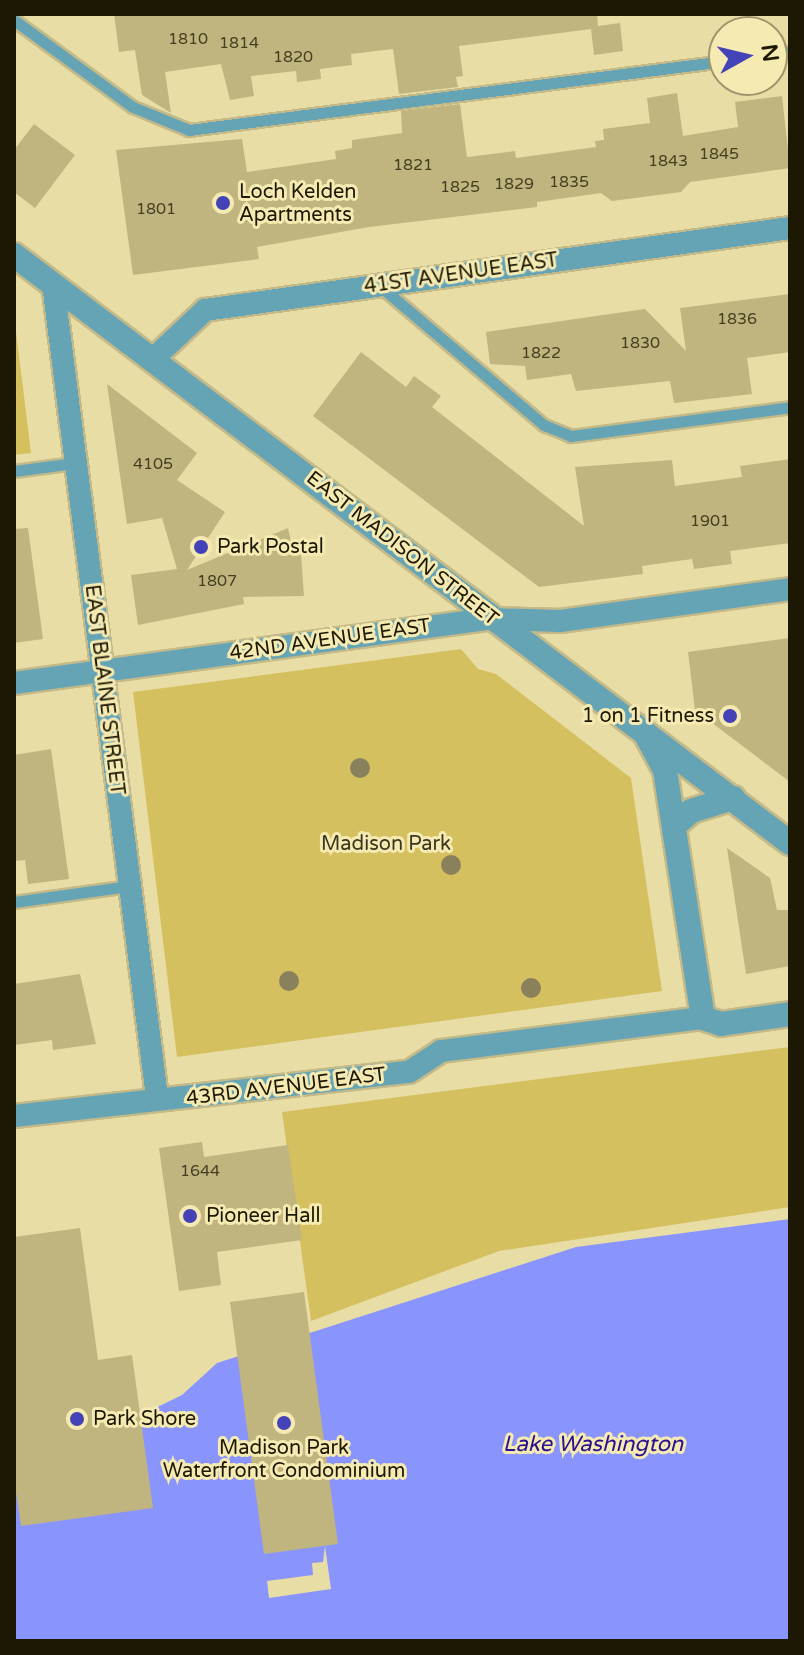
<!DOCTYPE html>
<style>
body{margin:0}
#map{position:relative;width:804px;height:1655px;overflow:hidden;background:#e9dda6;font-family:"Varela Round",sans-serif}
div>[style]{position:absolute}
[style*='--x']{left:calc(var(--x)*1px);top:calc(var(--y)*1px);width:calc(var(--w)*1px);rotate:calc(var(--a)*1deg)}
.green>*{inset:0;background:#d5c060}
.water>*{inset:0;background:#8994fd}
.pier>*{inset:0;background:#e9dda6}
.building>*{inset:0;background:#c0b57f}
.roads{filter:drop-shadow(2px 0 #c4ba89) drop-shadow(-2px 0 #c4ba89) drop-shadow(0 2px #c4ba89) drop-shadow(0 -2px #c4ba89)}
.service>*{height:11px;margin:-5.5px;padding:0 5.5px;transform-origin:5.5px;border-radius:5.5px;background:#65a4b5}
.minor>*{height:22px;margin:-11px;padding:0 11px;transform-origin:11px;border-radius:11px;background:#65a4b5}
.tertiary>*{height:24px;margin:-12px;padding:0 12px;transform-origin:12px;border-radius:12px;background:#65a4b5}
.trees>*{width:20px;height:20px;margin:-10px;border-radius:50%;background:#89815c}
.dots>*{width:22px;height:22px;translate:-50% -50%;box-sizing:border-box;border:4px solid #f6eab3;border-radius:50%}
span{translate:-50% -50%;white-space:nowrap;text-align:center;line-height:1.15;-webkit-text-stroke:6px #f6eab3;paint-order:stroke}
.number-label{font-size:16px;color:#453f22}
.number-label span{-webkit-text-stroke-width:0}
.poi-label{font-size:20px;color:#1c1803}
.left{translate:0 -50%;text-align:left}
.right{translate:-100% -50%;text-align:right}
.street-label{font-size:20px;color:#1c1803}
.park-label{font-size:20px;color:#3a361f}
.water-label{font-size:22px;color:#29128f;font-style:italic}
.frame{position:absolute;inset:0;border:16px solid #1c1803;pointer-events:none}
.north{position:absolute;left:708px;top:16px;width:80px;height:80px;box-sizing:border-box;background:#f6eab3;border:2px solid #9f966d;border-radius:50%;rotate:82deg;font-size:22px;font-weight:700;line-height:32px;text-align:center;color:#1c1803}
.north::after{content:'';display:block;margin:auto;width:28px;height:36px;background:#4442b7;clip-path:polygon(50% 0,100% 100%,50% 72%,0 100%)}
</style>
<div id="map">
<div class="green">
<i style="clip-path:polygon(14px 315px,31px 453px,14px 455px)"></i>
<i style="clip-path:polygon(461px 649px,478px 669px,496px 674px,631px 778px,662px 991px,177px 1057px,133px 692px)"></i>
<i style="clip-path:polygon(790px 1047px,790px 1207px,499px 1251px,311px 1321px,282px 1112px)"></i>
</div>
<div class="water">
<i style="clip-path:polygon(790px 1219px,790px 1641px,14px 1641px,14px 1477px,182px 1395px,217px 1363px,576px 1247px)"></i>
</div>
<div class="pier">
<i style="clip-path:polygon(325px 1546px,331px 1589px,269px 1598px,267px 1581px,313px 1575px,312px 1563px,323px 1562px)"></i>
</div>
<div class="building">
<i style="clip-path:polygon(114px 14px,597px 14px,598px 26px,620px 23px,623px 51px,594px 55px,591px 29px,459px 46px,463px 76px,456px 77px,458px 87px,399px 94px,393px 49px,351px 54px,352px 65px,320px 69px,321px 79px,297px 82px,296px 71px,251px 76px,254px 96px,230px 100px,221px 64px,165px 72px,171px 113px,142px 95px,135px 50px,119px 52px)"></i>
<i style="clip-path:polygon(677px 93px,683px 136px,738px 127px,735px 102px,782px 96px,790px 168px,690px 182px,681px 192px,612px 201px,601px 193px,537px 202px,537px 207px,369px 227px,257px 247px,259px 259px,133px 275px,116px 150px,242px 139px,247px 172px,336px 159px,335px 151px,352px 148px,352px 140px,402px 133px,401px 111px,460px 104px,467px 157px,515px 151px,516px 158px,596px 147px,595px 141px,604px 140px,603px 129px,650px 123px,647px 98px)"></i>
<i style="clip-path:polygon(34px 124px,75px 155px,35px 208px,14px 192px,14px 150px)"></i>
<i style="clip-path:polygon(790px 294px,790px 352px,747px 358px,752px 394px,674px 403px,670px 381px,576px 391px,571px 374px,527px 380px,525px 366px,490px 364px,486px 332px,645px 309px,686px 351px,680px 308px)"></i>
<i style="clip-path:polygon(361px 352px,406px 387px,414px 376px,441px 396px,432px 407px,584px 526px,575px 467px,672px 460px,675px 486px,742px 477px,740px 466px,790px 459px,790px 543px,730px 551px,732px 564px,694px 569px,692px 559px,642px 566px,643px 574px,539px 587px,313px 416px)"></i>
<i style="clip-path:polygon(107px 384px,197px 453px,177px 480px,225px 512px,187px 570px,288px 528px,291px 542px,300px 540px,304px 596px,243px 597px,244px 604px,138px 625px,131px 575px,177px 569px,162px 518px,127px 524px)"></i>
<i style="clip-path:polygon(28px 528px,43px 639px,14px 643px,14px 529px)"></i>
<i style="clip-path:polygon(790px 638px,790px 782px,695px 710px,688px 652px)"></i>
<i style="clip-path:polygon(51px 749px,69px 879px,28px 884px,25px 860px,14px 861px,14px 755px)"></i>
<i style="clip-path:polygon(727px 848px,770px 878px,777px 910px,790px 910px,790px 966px,746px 974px)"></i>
<i style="clip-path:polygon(80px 974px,96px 1044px,53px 1050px,52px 1040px,14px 1045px,14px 984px)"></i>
<i style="clip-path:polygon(202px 1142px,204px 1157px,288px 1145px,302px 1240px,217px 1252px,221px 1285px,179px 1291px,159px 1148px)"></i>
<i style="clip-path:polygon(80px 1228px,98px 1360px,132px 1355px,153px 1508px,21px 1526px,14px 1479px,14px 1237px)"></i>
<i style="clip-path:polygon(304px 1292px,338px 1544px,264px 1554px,230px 1302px)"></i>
</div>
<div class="roads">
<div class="service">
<i style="--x:14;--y:20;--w:147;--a:36.2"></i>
<i style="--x:133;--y:107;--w:61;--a:22.3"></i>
<i style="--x:189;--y:130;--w:539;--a:-7.35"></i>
<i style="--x:772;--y:54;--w:18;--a:-6"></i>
<i style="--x:381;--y:287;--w:214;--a:40.3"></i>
<i style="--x:544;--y:425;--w:29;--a:22"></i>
<i style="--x:571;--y:436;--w:221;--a:-7.5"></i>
<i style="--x:14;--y:471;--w:61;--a:-7.6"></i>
<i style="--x:14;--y:902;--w:117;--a:-7.9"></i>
</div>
<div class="minor">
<i style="--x:53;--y:284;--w:820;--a:82.71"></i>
<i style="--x:152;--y:360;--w:73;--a:-43.3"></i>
<i style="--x:205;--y:310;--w:591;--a:-7.98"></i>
<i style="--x:14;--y:683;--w:480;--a:-7.7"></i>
<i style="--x:490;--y:619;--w:70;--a:1.6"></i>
<i style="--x:560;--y:621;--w:232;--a:-7.9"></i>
<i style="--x:14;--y:1116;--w:397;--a:-6.4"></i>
<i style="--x:409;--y:1072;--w:38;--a:-33"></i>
<i style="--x:441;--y:1051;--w:264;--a:-7.2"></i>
</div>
<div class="tertiary">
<i style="--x:14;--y:255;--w:974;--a:37.15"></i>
<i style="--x:645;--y:733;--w:42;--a:61.6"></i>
<i style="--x:665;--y:770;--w:251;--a:81.3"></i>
<i style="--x:703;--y:1018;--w:19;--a:18"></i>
<i style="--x:721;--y:1024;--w:70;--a:-8.2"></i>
<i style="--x:674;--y:826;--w:23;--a:-41"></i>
<i style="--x:691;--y:811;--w:44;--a:-17.2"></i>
</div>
</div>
<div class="trees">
<i style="left:360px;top:768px"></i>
<i style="left:451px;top:865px"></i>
<i style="left:289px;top:981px"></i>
<i style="left:531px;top:988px"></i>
</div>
<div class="dots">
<i style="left:223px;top:203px;background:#4442b7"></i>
<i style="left:201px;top:547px;background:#4442b7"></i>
<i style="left:730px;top:716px;background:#4442b7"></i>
<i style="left:190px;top:1216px;background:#4442b7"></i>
<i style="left:77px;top:1419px;background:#4442b7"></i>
<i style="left:284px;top:1423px;background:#4442b7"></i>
</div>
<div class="number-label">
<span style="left:188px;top:39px">1810</span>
<span style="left:239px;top:43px">1814</span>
<span style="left:293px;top:57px">1820</span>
<span style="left:719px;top:154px">1845</span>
<span style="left:668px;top:161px">1843</span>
<span style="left:413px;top:165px">1821</span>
<span style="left:569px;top:182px">1835</span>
<span style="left:514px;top:184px">1829</span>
<span style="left:460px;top:187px">1825</span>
<span style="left:156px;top:209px">1801</span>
<span style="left:737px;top:319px">1836</span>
<span style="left:640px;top:343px">1830</span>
<span style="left:541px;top:353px">1822</span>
<span style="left:153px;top:464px">4105</span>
<span style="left:710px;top:521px">1901</span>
<span style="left:217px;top:581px">1807</span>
<span style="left:200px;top:1171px">1644</span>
</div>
<div class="poi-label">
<span class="left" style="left:239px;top:204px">Loch Kelden<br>Apartments</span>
<span class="left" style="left:217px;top:547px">Park Postal</span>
<span class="right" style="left:714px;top:716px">1 on 1 Fitness</span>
<span class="left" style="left:206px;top:1216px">Pioneer Hall</span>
<span class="left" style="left:93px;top:1419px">Park Shore</span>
<span style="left:284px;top:1460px">Madison Park<br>Waterfront Condominium</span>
</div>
<div class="street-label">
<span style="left:461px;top:274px;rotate:-8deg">41ST AVENUE EAST</span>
<span style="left:402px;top:549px;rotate:38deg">EAST MADISON STREET</span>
<span style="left:330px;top:640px;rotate:-8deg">42ND AVENUE EAST</span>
<span style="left:104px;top:690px;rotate:83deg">EAST BLAINE STREET</span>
<span style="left:286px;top:1087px;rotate:-7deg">43RD AVENUE EAST</span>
</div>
<div class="park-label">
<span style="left:386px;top:844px">Madison Park</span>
</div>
<div class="water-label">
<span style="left:593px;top:1445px">Lake Washington</span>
</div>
<div class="frame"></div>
<div class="north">N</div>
</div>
